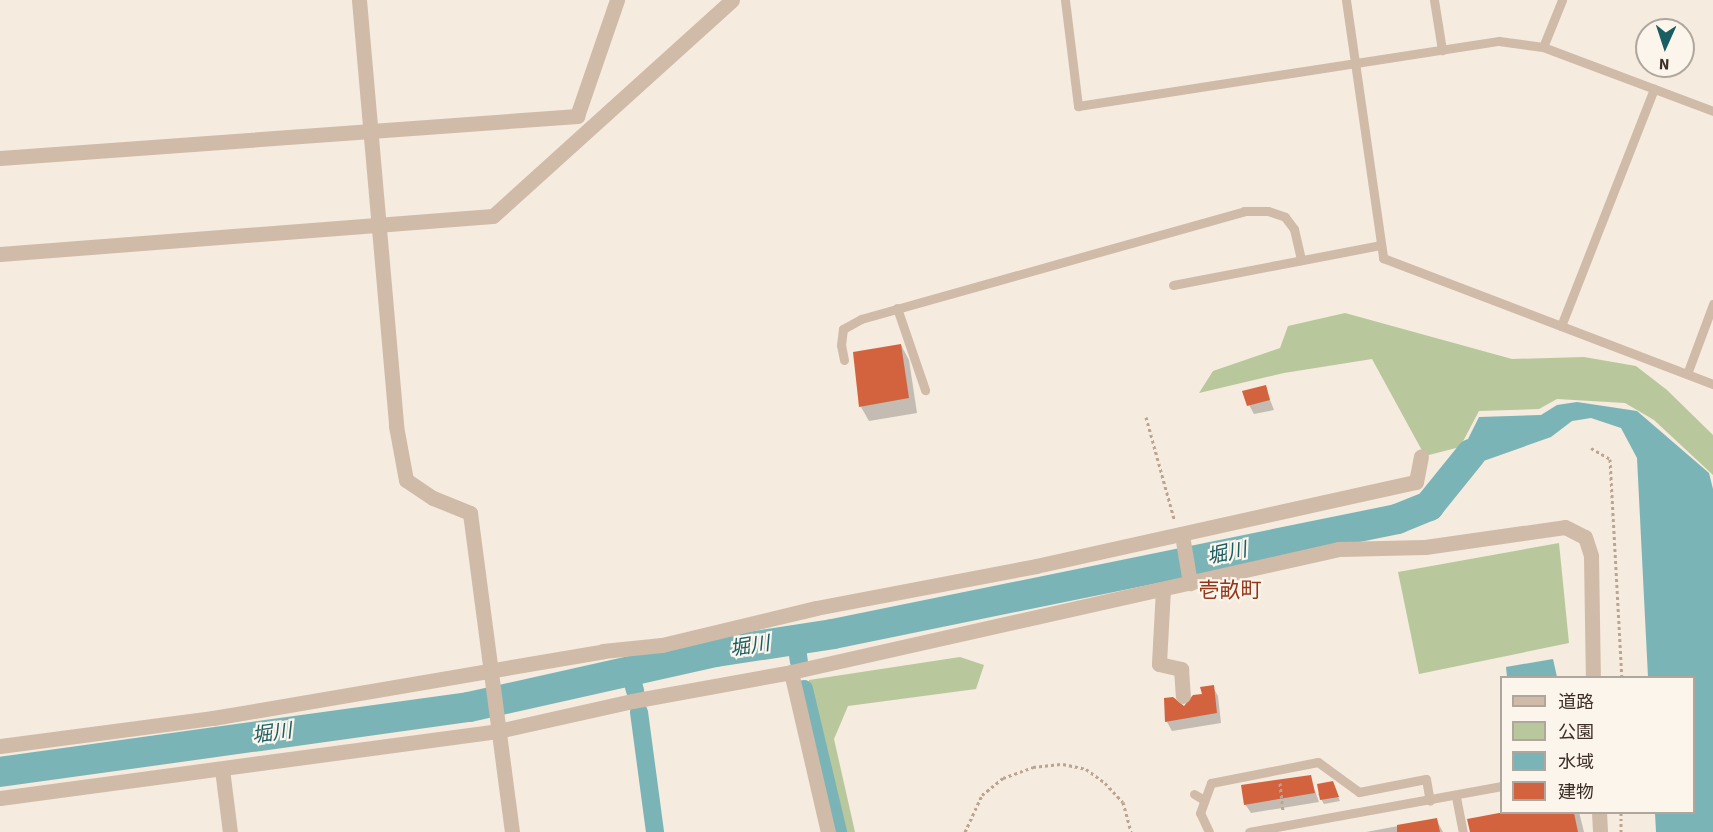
<!DOCTYPE html>
<meta charset="utf-8">
<style>
body{margin:0}
#map{position:relative;width:1713px;height:832px;overflow:hidden;background:#f5ebdf;font-family:"Source Sans 3","Noto Sans JP",sans-serif}
div>[style]{position:absolute}
[style*='--x']{left:calc(var(--x)*1px);top:calc(var(--y)*1px);width:calc(var(--w)*1px);rotate:calc(var(--a)*1deg)}
.green>*{inset:0;background:#b9c79c}
.water>*{inset:0;background:#7ab4b6}
.shadow>*{inset:0;background:#0003}
.canal>*{height:18px;margin:-9px;padding:0 9px;transform-origin:9px;border-radius:9px;background:#7ab4b6}
.river>*{height:30px;margin:-15px;padding:0 15px;transform-origin:15px;border-radius:15px;background:#7ab4b6}
.building>*{inset:0;background:#d3633f}
.path>*{height:3px;margin-top:-1.5px;transform-origin:0;background:repeating-linear-gradient(90deg,#bca492 0 3px,transparent 0 6px)}
.service>*{height:9px;margin:-4.5px;padding:0 4.5px;transform-origin:4.5px;border-radius:4.5px;background:#d0baa8}
.minor>*{height:15px;margin:-7.5px;padding:0 7.5px;transform-origin:7.5px;border-radius:7.5px;background:#d0baa8}
.tertiary>*{height:15px;margin:-7.5px;padding:0 7.5px;transform-origin:7.5px;border-radius:7.5px;background:#d0baa8}
span{translate:-50% -50%;white-space:nowrap;text-align:center;line-height:1.15;-webkit-text-stroke:4.5px #fcf5ec;paint-order:stroke}
.water-label{font-size:20px;color:#195e63;font-style:italic}
.quarter-label{font-size:21px;color:#953618}
.legend{position:absolute;left:1500px;top:676px;width:195px;height:138px;box-sizing:border-box;background:#fcf5ec;border:2px solid #afa69e;margin:0;padding:8px 10px;list-style:none;font-size:18px;color:#3c2f29}
.legend li{display:flex;align-items:center;gap:12px;height:30px}
.legend b{width:30px;border:2px solid #afa69e}
.north{position:absolute;left:1635px;top:18px;width:60px;height:60px;box-sizing:border-box;background:#fcf5ec;border:2px solid #afa69e;border-radius:50%;rotate:183deg;font-size:16px;font-weight:700;line-height:24px;text-align:center;color:#3c2f29}
.north::after{content:'';display:block;margin:auto;width:21px;height:27px;background:#195e63;clip-path:polygon(50% 0,100% 100%,50% 72%,0 100%)}
</style>
<div id="map">
<div class="green">
<i style="clip-path:polygon(1345px 313px,1512px 359px,1584px 357px,1636px 366px,1667px 390px,1713px 435px,1713px 475px,1654px 420px,1625px 403px,1557px 399px,1539px 409px,1479px 411px,1460px 447px,1425px 456px,1372px 359px,1284px 373px,1199px 393px,1213px 371px,1280px 348px,1288px 326px)"></i>
<i style="clip-path:polygon(1559px 543px,1569px 643px,1419px 674px,1398px 572px)"></i>
<i style="clip-path:polygon(960px 657px,984px 665px,976px 689px,848px 706px,834px 739px,855px 832px,838px 832px,810px 708px,809px 680px)"></i>
</div>
<div class="water">
<i style="clip-path:polygon(1577px 402px,1637px 411px,1709px 473px,1713px 489px,1713px 832px,1656px 832px,1655px 813px,1694px 812px,1694px 678px,1648px 677px,1637px 458px,1621px 428px,1591px 418px,1572px 421px,1551px 437px,1475px 464px,1467px 441px,1479px 417px,1541px 415px,1557px 405px)"></i>
<i style="clip-path:polygon(1553px 659px,1557px 677px,1507px 677px,1506px 667px)"></i>
</div>
<div class="shadow">
<i style="clip-path:polygon(901px 345px,909px 360px,917px 413px,869px 421px,861px 407px)"></i>
<i style="clip-path:polygon(1265px 387px,1274px 410px,1254px 414px,1249px 405px)"></i>
<i style="clip-path:polygon(1213px 687px,1218px 696px,1221px 723px,1172px 731px,1167px 722px,1165px 699px,1185px 708px)"></i>
<i style="clip-path:polygon(1310px 777px,1319px 802px,1251px 813px,1245px 804px)"></i>
<i style="clip-path:polygon(1334px 787px,1340px 801px,1324px 804px,1318px 794px)"></i>
<i style="clip-path:polygon(1506px 812px,1579px 812px,1584px 832px,1471px 832px,1469px 821px)"></i>
<i style="clip-path:polygon(1436px 819px,1443px 832px,1366px 832px)"></i>
</div>
<div class="canal">
<i style="--x:796;--y:641;--w:21;--a:82"></i>
<i style="--x:630;--y:673;--w:19;--a:74"></i>
<i style="--x:804;--y:689;--w:147;--a:76.6"></i>
<i style="--x:639;--y:712;--w:121;--a:82.4"></i>
</div>
<div class="river">
<i style="--x:0;--y:772;--w:473;--a:-7.9"></i>
<i style="--x:469;--y:707;--w:253;--a:-12.6"></i>
<i style="--x:716;--y:652;--w:118;--a:-8.7"></i>
<i style="--x:833;--y:634;--w:576;--a:-11.52"></i>
<i style="--x:1397;--y:519;--w:35;--a:-22"></i>
<i style="--x:1429;--y:506;--w:67;--a:-51.1"></i>
</div>
<div class="building">
<i style="clip-path:polygon(901px 344px,909px 398px,859px 407px,853px 352px)"></i>
<i style="clip-path:polygon(1266px 385px,1270px 400px,1247px 406px,1242px 391px)"></i>
<i style="clip-path:polygon(1214px 685px,1217px 713px,1165px 722px,1164px 698px,1173px 697px,1184px 706px,1193px 695px,1202px 694px,1200px 687px)"></i>
<i style="clip-path:polygon(1311px 775px,1315px 793px,1244px 805px,1241px 785px)"></i>
<i style="clip-path:polygon(1333px 781px,1339px 797px,1320px 800px,1317px 784px)"></i>
<i style="clip-path:polygon(1499px 813px,1574px 813px,1578px 832px,1470px 832px,1467px 819px)"></i>
<i style="clip-path:polygon(1437px 818px,1440px 832px,1397px 832px,1397px 825px)"></i>
</div>
<div class="path">
<i style="--x:1146;--y:417;--w:106;--a:74.6"></i>
<i style="--x:1591;--y:448;--w:22;--a:30"></i>
<i style="--x:1610;--y:459;--w:219;--a:86.9"></i>
<i style="--x:1280;--y:783;--w:29;--a:84"></i>
<i style="--x:1621;--y:812;--w:20;--a:90"></i>
<i style="--x:965;--y:832;--w:41;--a:-65.3"></i>
<i style="--x:982;--y:795;--w:27;--a:-39"></i>
<i style="--x:1003;--y:778;--w:32;--a:-20"></i>
<i style="--x:1033;--y:767;--w:30;--a:-6"></i>
<i style="--x:1063;--y:764;--w:24;--a:12"></i>
<i style="--x:1086;--y:769;--w:24;--a:36"></i>
<i style="--x:1105;--y:783;--w:26;--a:47"></i>
<i style="--x:1123;--y:802;--w:31;--a:75"></i>
</div>
<div class="service">
<i style="--x:1065;--y:0;--w:107;--a:83"></i>
<i style="--x:1078;--y:106;--w:426;--a:-8.8"></i>
<i style="--x:1499;--y:41;--w:44;--a:7.8"></i>
<i style="--x:1543;--y:47;--w:182;--a:20.6"></i>
<i style="--x:1346;--y:0;--w:261;--a:81.8"></i>
<i style="--x:1383;--y:258;--w:353;--a:20.9"></i>
<i style="--x:1434;--y:0;--w:51;--a:80.9"></i>
<i style="--x:1543;--y:47;--w:51;--a:-68"></i>
<i style="--x:1173;--y:285;--w:212;--a:-10.9"></i>
<i style="--x:897;--y:308;--w:87;--a:71.1"></i>
<i style="--x:1561;--y:326;--w:255;--a:-68.6"></i>
<i style="--x:844;--y:360;--w:15;--a:-101"></i>
<i style="--x:841;--y:345;--w:16;--a:-83"></i>
<i style="--x:843;--y:329;--w:21;--a:-29"></i>
<i style="--x:861;--y:319;--w:398;--a:-15.7"></i>
<i style="--x:1244;--y:211;--w:24;--a:0"></i>
<i style="--x:1268;--y:211;--w:18;--a:19"></i>
<i style="--x:1285;--y:217;--w:15;--a:53"></i>
<i style="--x:1294;--y:229;--w:32;--a:77"></i>
<i style="--x:1687;--y:374;--w:75;--a:-69.6"></i>
<i style="--x:1194;--y:794;--w:12;--a:31"></i>
<i style="--x:1456;--y:797;--w:36;--a:79"></i>
<i style="--x:1209;--y:832;--w:21;--a:-115"></i>
<i style="--x:1200;--y:813;--w:32;--a:-70"></i>
<i style="--x:1211;--y:783;--w:109;--a:-11.1"></i>
<i style="--x:1318;--y:762;--w:51;--a:36.2"></i>
<i style="--x:1359;--y:792;--w:68;--a:-11"></i>
<i style="--x:1426;--y:779;--w:22;--a:80"></i>
<i style="--x:1249;--y:832;--w:257;--a:-10.3"></i>
</div>
<div class="minor">
<i style="--x:359;--y:0;--w:428;--a:85"></i>
<i style="--x:396;--y:426;--w:55;--a:79.5"></i>
<i style="--x:406;--y:480;--w:32;--a:34"></i>
<i style="--x:433;--y:498;--w:40;--a:22"></i>
<i style="--x:470;--y:513;--w:322;--a:82.5"></i>
<i style="--x:0;--y:158;--w:579;--a:-4.16"></i>
<i style="--x:577;--y:116;--w:123;--a:-71"></i>
<i style="--x:1182;--y:535;--w:49;--a:80.5"></i>
<i style="--x:1163;--y:589;--w:75;--a:93.1"></i>
<i style="--x:1159;--y:664;--w:23;--a:13"></i>
<i style="--x:1181;--y:669;--w:27;--a:86"></i>
<i style="--x:791;--y:672;--w:164;--a:77"></i>
<i style="--x:0;--y:746;--w:215;--a:-7.5"></i>
<i style="--x:213;--y:718;--w:396;--a:-9.7"></i>
<i style="--x:603;--y:651;--w:59;--a:-5.8"></i>
<i style="--x:662;--y:645;--w:158;--a:-13.5"></i>
<i style="--x:816;--y:608;--w:224;--a:-10.8"></i>
<i style="--x:1036;--y:566;--w:389;--a:-12.5"></i>
<i style="--x:1416;--y:482;--w:26;--a:-79"></i>
<i style="--x:222;--y:769;--w:64;--a:82.8"></i>
<i style="--x:0;--y:798;--w:502;--a:-7.66"></i>
<i style="--x:498;--y:731;--w:137;--a:-12.6"></i>
<i style="--x:632;--y:701;--w:162;--a:-10.3"></i>
<i style="--x:791;--y:672;--w:562;--a:-12.65"></i>
<i style="--x:1339;--y:549;--w:86;--a:-1.3"></i>
<i style="--x:1425;--y:547;--w:141;--a:-8.1"></i>
<i style="--x:1565;--y:527;--w:22;--a:27"></i>
<i style="--x:1585;--y:537;--w:20;--a:72"></i>
<i style="--x:1591;--y:556;--w:122;--a:89.1"></i>
<i style="--x:1599;--y:812;--w:20;--a:87"></i>
</div>
<div class="tertiary">
<i style="--x:0;--y:254;--w:494;--a:-4.4"></i>
<i style="--x:493;--y:216;--w:322;--a:-42.1"></i>
</div>
<div class="water-label">
<span style="left:1227px;top:554px;rotate:-12deg">堀川</span>
<span style="left:750px;top:647px;rotate:-9deg">堀川</span>
<span style="left:272px;top:734px;rotate:-8deg">堀川</span>
</div>
<div class="quarter-label">
<span style="left:1230px;top:590px">壱畝町</span>
</div>
<ul class="legend">
<li><b style="height:8px;background:#d0baa8"></b>道路</li>
<li><b style="height:16px;background:#b9c79c"></b>公園</li>
<li><b style="height:16px;background:#7ab4b6"></b>水域</li>
<li><b style="height:16px;background:#d3633f"></b>建物</li>
</ul>
<div class="north">N</div>
</div>
